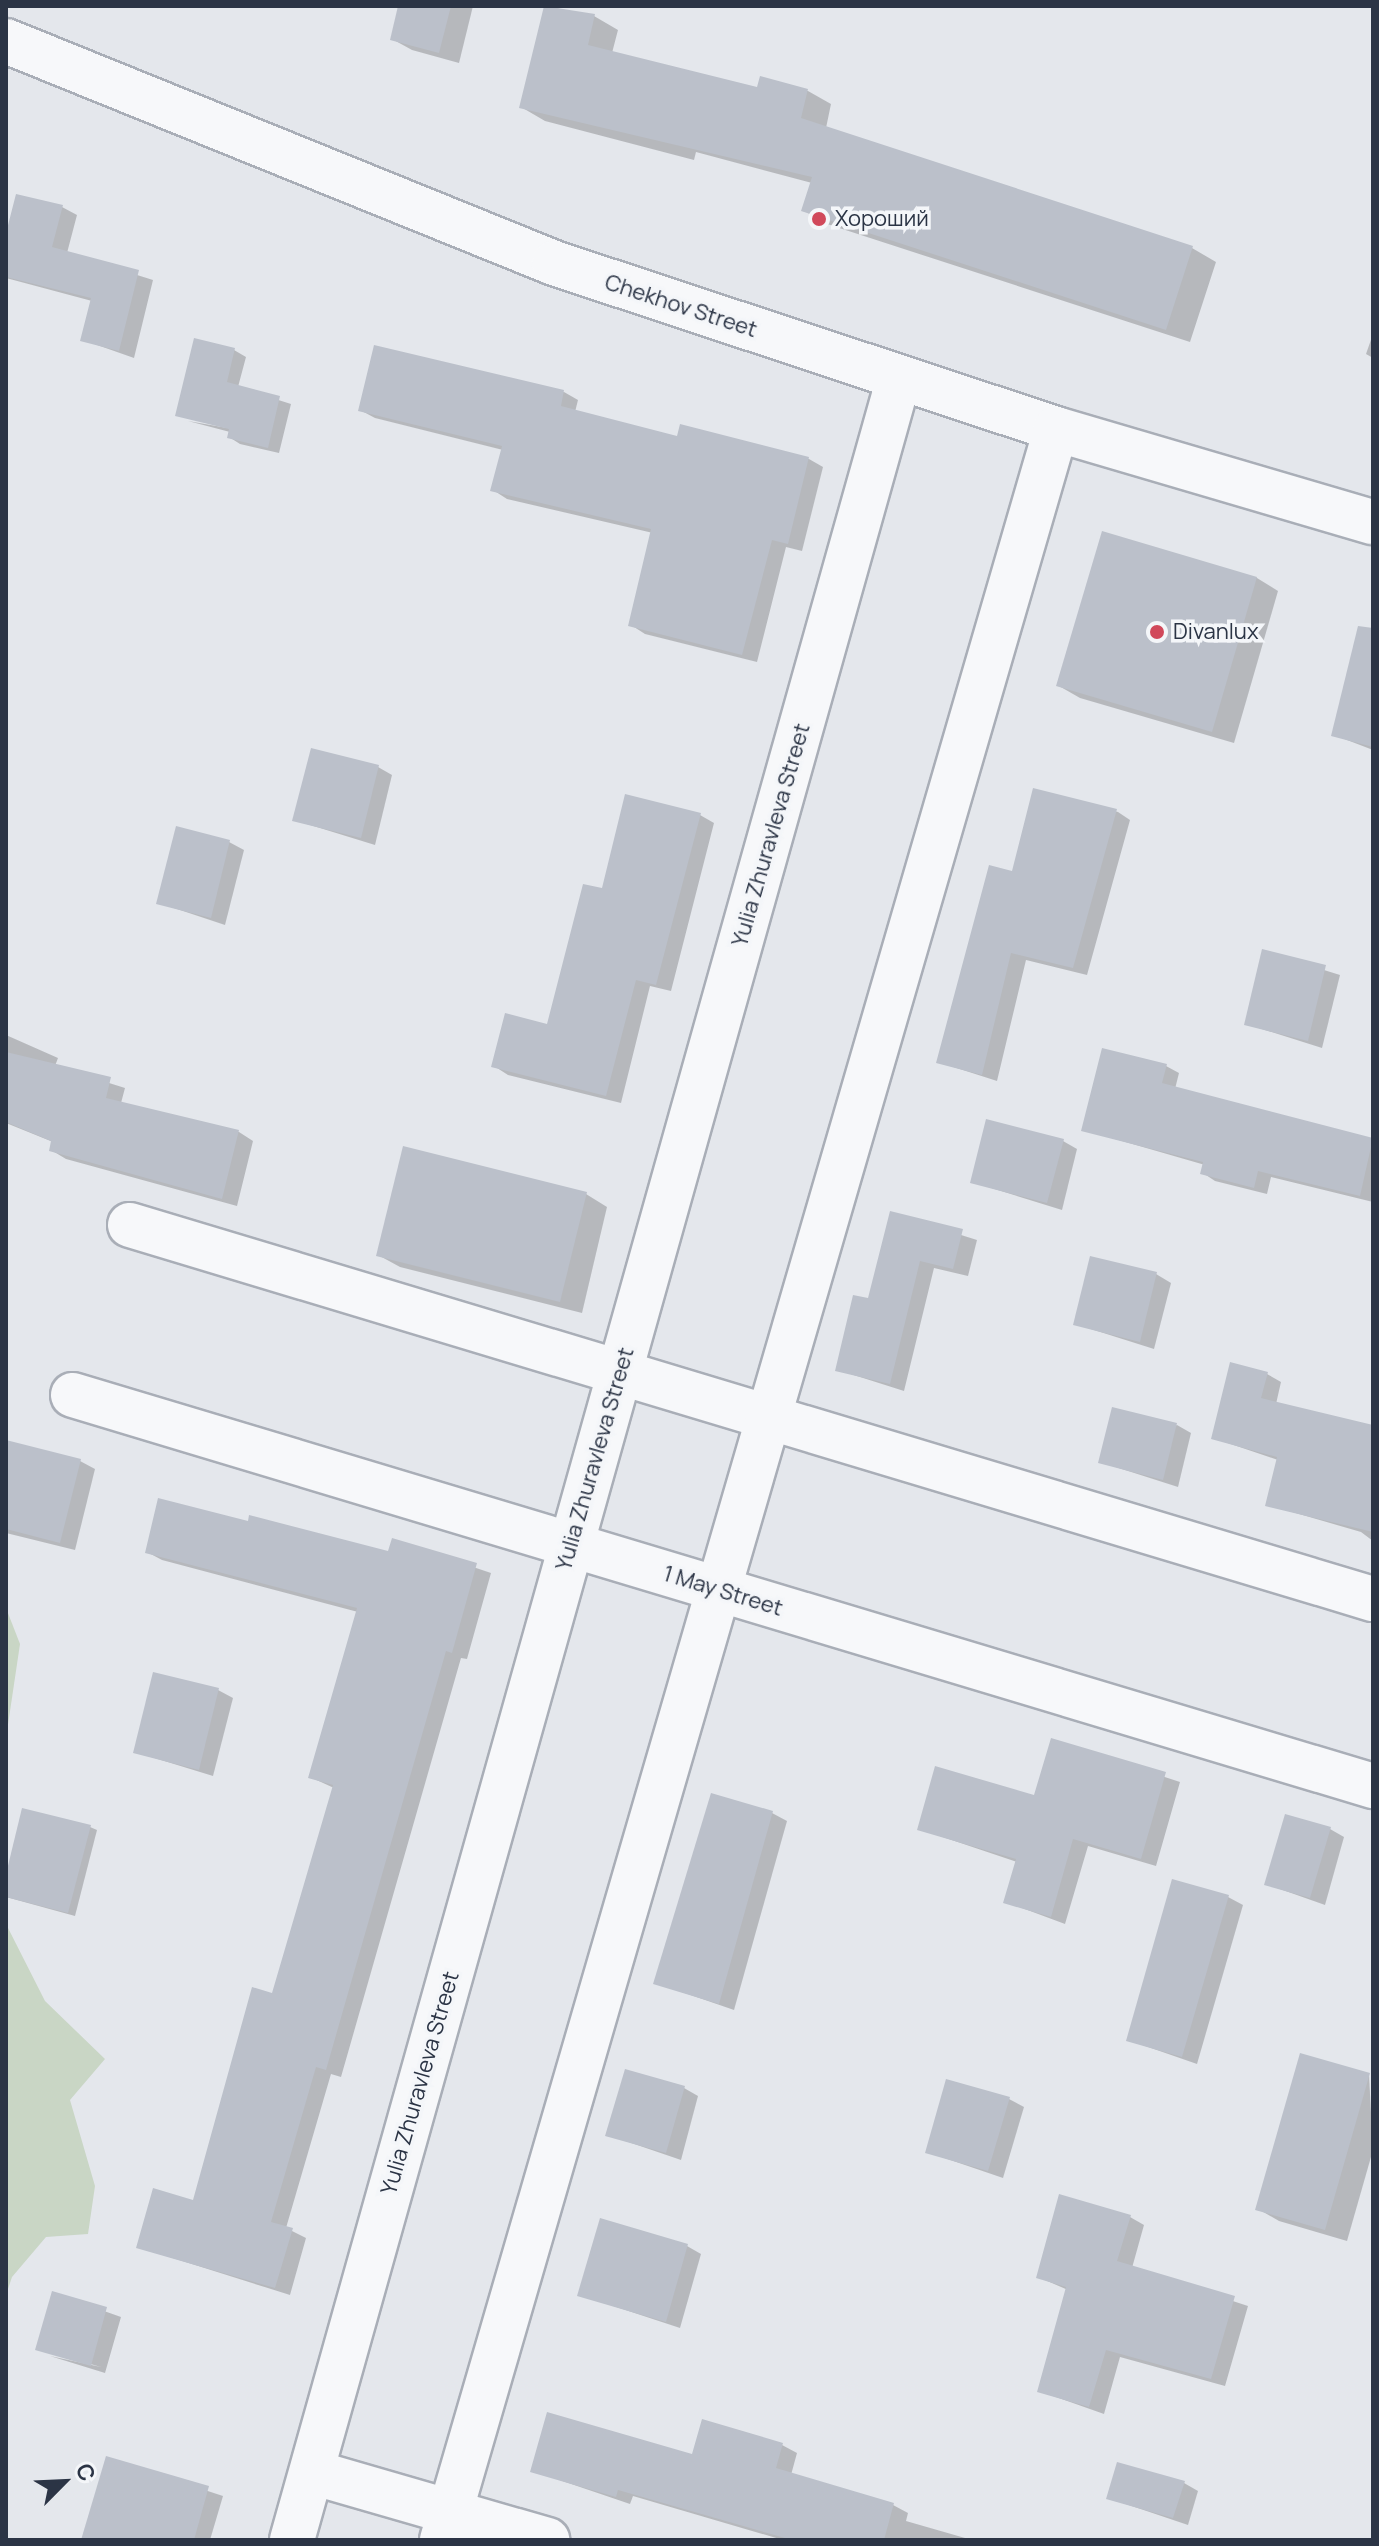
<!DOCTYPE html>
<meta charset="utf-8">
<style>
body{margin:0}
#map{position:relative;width:1379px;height:2546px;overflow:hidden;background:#e4e7ec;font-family:Manrope,sans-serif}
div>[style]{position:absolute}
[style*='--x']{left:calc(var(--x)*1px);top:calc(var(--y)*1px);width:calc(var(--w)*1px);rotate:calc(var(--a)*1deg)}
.green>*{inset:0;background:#c9d6c5}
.shadow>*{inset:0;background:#0003}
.building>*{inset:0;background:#bbc0ca}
.roads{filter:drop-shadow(2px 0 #a9aeb7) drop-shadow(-2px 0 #a9aeb7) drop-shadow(0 2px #a9aeb7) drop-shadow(0 -2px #a9aeb7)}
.minor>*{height:44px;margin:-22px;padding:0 22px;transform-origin:22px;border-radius:22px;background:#f7f8fa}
.dots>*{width:22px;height:22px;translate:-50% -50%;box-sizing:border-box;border:4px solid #f4f6f9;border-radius:50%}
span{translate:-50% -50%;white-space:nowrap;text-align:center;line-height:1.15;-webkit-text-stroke:7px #f4f6f9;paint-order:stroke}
.poi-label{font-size:22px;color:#2b3445}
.left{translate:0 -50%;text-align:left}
.street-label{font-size:22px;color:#2b3445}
.frame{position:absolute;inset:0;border:8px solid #2b3445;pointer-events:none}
.north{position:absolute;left:24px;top:2442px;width:80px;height:80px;-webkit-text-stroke:6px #f4f6f9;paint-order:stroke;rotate:66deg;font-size:22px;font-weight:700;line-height:32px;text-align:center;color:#2b3445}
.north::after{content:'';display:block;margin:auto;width:28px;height:36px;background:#2b3445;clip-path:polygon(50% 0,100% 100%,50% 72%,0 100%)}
</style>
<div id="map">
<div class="green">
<i style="clip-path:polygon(6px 1608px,20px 1644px,6px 1738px)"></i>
<i style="clip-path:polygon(6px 1924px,45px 2001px,105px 2059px,70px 2100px,95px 2186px,88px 2234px,46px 2237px,12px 2277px,6px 2295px)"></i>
</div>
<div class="shadow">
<i style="clip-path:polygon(400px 6px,473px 6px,459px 63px,412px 50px,392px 39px)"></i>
<i style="clip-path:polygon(546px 6px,594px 16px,618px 30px,612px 53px,758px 90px,808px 91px,831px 104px,826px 128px,1192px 248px,1216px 262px,1190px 342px,827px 224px,803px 210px,812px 183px,696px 152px,694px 160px,545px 121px,521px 107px)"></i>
<i style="clip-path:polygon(62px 207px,77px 215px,67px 253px,153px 280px,134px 358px,83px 340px,92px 301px,6px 278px,6px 242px)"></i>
<i style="clip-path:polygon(1373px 334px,1373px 358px,1366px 354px)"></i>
<i style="clip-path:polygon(234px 350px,246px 357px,238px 387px,291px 404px,279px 453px,240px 444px,229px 437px,230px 432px,188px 421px,239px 430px,177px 415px)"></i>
<i style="clip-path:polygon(564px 392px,578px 400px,575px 412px,679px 439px,682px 427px,809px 459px,823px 467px,802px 551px,786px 547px,757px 662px,645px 634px,631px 625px,653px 533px,507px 499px,493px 490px,503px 450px,375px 418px,360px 410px)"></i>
<i style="clip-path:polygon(1103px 533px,1257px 578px,1278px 591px,1234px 743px,1080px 698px,1059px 686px)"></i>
<i style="clip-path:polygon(1373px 661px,1373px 750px,1334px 735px)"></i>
<i style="clip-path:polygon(378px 767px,392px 775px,375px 845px,294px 820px)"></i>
<i style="clip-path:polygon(1034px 790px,1118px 812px,1100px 868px,1118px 812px,1130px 820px,1087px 975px,1026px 960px,997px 1081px,938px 1062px,991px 868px,1014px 874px)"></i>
<i style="clip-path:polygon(700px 815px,714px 823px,671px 991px,650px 986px,621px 1103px,508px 1075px,494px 1066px,548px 1026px,604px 891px)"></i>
<i style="clip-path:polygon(229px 842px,244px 850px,225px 925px,159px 903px)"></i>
<i style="clip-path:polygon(1263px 951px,1340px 975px,1322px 1048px,1246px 1024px)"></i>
<i style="clip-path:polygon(6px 1035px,58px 1058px,55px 1066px,125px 1088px,121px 1103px,239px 1132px,253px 1141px,237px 1206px,66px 1159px,51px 1150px,53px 1142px,6px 1123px)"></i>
<i style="clip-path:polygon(1166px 1066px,1179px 1073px,1175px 1089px,1373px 1140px,1373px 1202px,1271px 1177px,1267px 1194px,1215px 1181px,1203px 1173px,1205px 1165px,1084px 1130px)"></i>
<i style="clip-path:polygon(1063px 1141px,1077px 1149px,1062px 1210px,972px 1182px)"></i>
<i style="clip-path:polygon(586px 1194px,607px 1207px,582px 1313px,400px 1267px,378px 1255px)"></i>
<i style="clip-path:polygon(891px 1213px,977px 1240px,968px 1276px,934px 1268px,904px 1391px,838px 1370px,869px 1301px)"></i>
<i style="clip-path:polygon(1156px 1274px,1171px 1283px,1154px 1349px,1075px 1324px)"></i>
<i style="clip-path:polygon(1267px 1374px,1281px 1382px,1276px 1404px,1373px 1455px,1373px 1541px,1361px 1532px,1268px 1505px,1278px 1460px,1213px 1438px)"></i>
<i style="clip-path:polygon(1177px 1425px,1191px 1433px,1178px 1487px,1100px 1462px)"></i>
<i style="clip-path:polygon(6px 1446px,80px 1461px,95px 1469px,75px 1550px,6px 1533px)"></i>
<i style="clip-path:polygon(249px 1523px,390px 1553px,393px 1540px,491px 1573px,467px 1659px,461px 1658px,341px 2077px,331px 2074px,286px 2228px,306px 2238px,290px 2295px,138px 2247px,195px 2202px,274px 1995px,334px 1788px,310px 1777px,358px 1612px,162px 1560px,147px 1552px)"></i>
<i style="clip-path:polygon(218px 1690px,233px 1698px,213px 1776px,135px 1752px)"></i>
<i style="clip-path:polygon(1052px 1740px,1180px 1782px,1156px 1866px,1088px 1846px,1065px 1924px,1006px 1902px,1017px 1862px,919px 1829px,1036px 1797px)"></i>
<i style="clip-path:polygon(772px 1813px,787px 1821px,734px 2010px,656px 1983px)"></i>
<i style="clip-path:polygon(90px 1827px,97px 1830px,75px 1916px,6px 1897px,6px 1882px)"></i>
<i style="clip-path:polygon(1330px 1829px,1344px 1837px,1325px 1905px,1266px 1884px)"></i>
<i style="clip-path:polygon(1228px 1897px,1243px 1905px,1197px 2064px,1128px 2040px)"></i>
<i style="clip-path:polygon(1369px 2075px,1373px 2150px,1347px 2241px,1279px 2221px,1258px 2209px)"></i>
<i style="clip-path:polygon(684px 2088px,698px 2096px,681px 2160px,608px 2135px)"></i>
<i style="clip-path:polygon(1009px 2099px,1024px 2107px,1003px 2178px,927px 2152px)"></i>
<i style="clip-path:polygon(1130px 2217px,1144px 2225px,1132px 2268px,1248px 2306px,1225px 2386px,1120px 2357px,1104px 2414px,1039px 2391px,1068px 2290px,1038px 2277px)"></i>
<i style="clip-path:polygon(687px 2246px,701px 2254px,680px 2328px,580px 2295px)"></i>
<i style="clip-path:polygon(53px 2293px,121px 2317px,105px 2373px,50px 2356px,101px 2367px,37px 2349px)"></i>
<i style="clip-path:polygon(782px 2445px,797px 2453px,791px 2475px,893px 2505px,908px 2513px,906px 2521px,972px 2540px,783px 2540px,633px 2496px,630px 2504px,533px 2471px)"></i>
<i style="clip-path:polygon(107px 2458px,223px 2496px,210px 2540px,88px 2540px)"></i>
<i style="clip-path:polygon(1184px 2483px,1198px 2491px,1188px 2525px,1108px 2498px)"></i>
</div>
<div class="building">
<i style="clip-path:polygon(398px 6px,451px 6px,439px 53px,390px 40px)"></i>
<i style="clip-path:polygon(544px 6px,595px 14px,588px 45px,757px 87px,760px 76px,808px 89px,801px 118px,1193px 246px,1166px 330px,801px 211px,812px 177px,519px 108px)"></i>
<i style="clip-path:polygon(16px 194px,63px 205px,52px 247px,139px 270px,119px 351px,80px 341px,91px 298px,6px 277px,6px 233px)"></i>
<i style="clip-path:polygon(194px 338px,235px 348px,227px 382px,280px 396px,268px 448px,227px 438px,229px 429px,175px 416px)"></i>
<i style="clip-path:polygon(374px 345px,564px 390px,561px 406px,677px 436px,680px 424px,809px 457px,788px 544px,772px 540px,742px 655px,628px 626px,651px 529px,490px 491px,502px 446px,358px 411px)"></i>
<i style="clip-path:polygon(1102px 531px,1257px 577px,1212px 732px,1056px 686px)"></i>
<i style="clip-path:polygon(1358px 626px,1373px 628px,1373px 747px,1331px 736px)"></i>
<i style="clip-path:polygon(311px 748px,379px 765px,361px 838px,292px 821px)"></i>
<i style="clip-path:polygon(1033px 788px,1117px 809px,1073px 968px,1011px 953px,982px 1075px,936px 1063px,989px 865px,1012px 871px)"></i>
<i style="clip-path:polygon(625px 794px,701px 813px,656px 985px,636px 980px,606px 1096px,491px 1067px,505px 1013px,547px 1024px,583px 884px,602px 888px)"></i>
<i style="clip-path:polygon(176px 826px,230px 840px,211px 918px,156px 904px)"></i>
<i style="clip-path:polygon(1262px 949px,1326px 965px,1308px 1041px,1244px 1025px)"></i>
<i style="clip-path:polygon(1102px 1048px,1167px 1064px,1162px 1083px,1373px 1138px,1360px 1196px,1258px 1171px,1254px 1188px,1200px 1174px,1203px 1162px,1081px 1131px)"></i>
<i style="clip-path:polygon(6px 1052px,111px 1077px,106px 1098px,239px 1130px,222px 1199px,49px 1151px,51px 1141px,6px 1122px)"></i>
<i style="clip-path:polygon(986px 1119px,1064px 1139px,1047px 1203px,970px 1183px)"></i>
<i style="clip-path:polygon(403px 1146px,587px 1192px,560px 1302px,376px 1256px)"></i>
<i style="clip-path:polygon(890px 1211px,963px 1229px,953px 1269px,920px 1261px,890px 1384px,835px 1371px,853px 1295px,868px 1298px)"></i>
<i style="clip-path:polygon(1090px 1256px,1157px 1272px,1140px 1342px,1073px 1325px)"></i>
<i style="clip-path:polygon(1230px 1362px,1268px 1372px,1261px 1398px,1373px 1425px,1373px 1532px,1265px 1506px,1277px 1457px,1211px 1439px)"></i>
<i style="clip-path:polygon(1112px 1407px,1177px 1423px,1163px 1480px,1098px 1463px)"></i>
<i style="clip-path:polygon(6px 1440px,81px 1459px,60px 1543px,6px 1529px)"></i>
<i style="clip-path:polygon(158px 1498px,248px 1521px,249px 1515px,388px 1551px,392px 1538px,477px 1563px,452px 1653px,446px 1651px,326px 2070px,316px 2067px,271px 2222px,293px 2228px,275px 2288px,136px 2248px,153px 2188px,193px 2200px,252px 1987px,272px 1993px,333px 1785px,308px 1778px,357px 1608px,145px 1553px)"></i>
<i style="clip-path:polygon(153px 1672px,219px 1688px,199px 1770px,133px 1753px)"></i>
<i style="clip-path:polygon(1051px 1738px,1166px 1772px,1141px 1859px,1073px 1839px,1051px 1917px,1003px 1903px,1016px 1859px,917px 1830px,935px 1766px,1034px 1795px)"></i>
<i style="clip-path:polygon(711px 1793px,773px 1811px,719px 2004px,653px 1984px)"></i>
<i style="clip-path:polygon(22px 1808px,91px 1825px,68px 1913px,6px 1897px,6px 1874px)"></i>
<i style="clip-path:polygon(1285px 1814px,1331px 1827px,1310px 1898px,1264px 1885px)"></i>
<i style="clip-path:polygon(1172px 1879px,1229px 1895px,1182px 2057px,1126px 2041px)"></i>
<i style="clip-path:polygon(1300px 2053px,1370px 2073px,1325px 2230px,1255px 2210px)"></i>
<i style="clip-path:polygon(625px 2069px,685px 2086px,666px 2153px,605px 2136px)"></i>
<i style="clip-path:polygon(946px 2079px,1010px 2097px,988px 2171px,925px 2153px)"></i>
<i style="clip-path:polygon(1059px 2194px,1131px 2215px,1117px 2261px,1235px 2296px,1211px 2379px,1106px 2350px,1089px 2407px,1037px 2392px,1066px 2287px,1036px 2278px)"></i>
<i style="clip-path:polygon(600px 2218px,688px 2244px,666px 2322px,577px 2296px)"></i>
<i style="clip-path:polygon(52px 2291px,107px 2307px,91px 2366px,35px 2350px)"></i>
<i style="clip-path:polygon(547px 2412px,692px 2454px,702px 2419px,783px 2443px,776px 2468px,894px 2503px,884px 2540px,792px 2540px,618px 2490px,616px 2497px,530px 2472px)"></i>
<i style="clip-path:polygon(106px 2456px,209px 2486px,194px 2540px,81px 2540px)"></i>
<i style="clip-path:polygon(1117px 2462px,1185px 2481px,1173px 2518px,1106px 2499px)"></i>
</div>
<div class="roads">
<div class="minor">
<i style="--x:6;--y:41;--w:591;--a:22.05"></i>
<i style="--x:554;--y:263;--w:529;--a:18.3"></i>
<i style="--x:1056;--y:429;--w:330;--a:16.4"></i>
<i style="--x:130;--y:1225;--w:1298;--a:16.75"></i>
<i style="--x:73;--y:1395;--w:1358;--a:16.74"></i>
<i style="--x:312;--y:2472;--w:245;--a:16.1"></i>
<i style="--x:292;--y:2540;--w:2246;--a:-74.32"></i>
<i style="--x:442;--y:2540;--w:2198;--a:-73.78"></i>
</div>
</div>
<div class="dots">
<i style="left:819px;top:219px;background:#d1495b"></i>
<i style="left:1157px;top:632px;background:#d1495b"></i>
</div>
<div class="poi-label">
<span class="left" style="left:835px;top:219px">Хороший</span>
<span class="left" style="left:1173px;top:632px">Divanlux</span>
</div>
<div class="street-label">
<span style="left:681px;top:306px;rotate:18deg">Chekhov Street</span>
<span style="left:771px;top:835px;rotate:-74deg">Yulia Zhuravleva Street</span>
<span style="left:595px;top:1459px;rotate:-74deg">Yulia Zhuravleva Street</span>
<span style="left:723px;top:1591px;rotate:17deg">1 May Street</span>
<span style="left:420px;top:2083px;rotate:-74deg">Yulia Zhuravleva Street</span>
</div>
<div class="frame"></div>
<div class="north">С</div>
</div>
